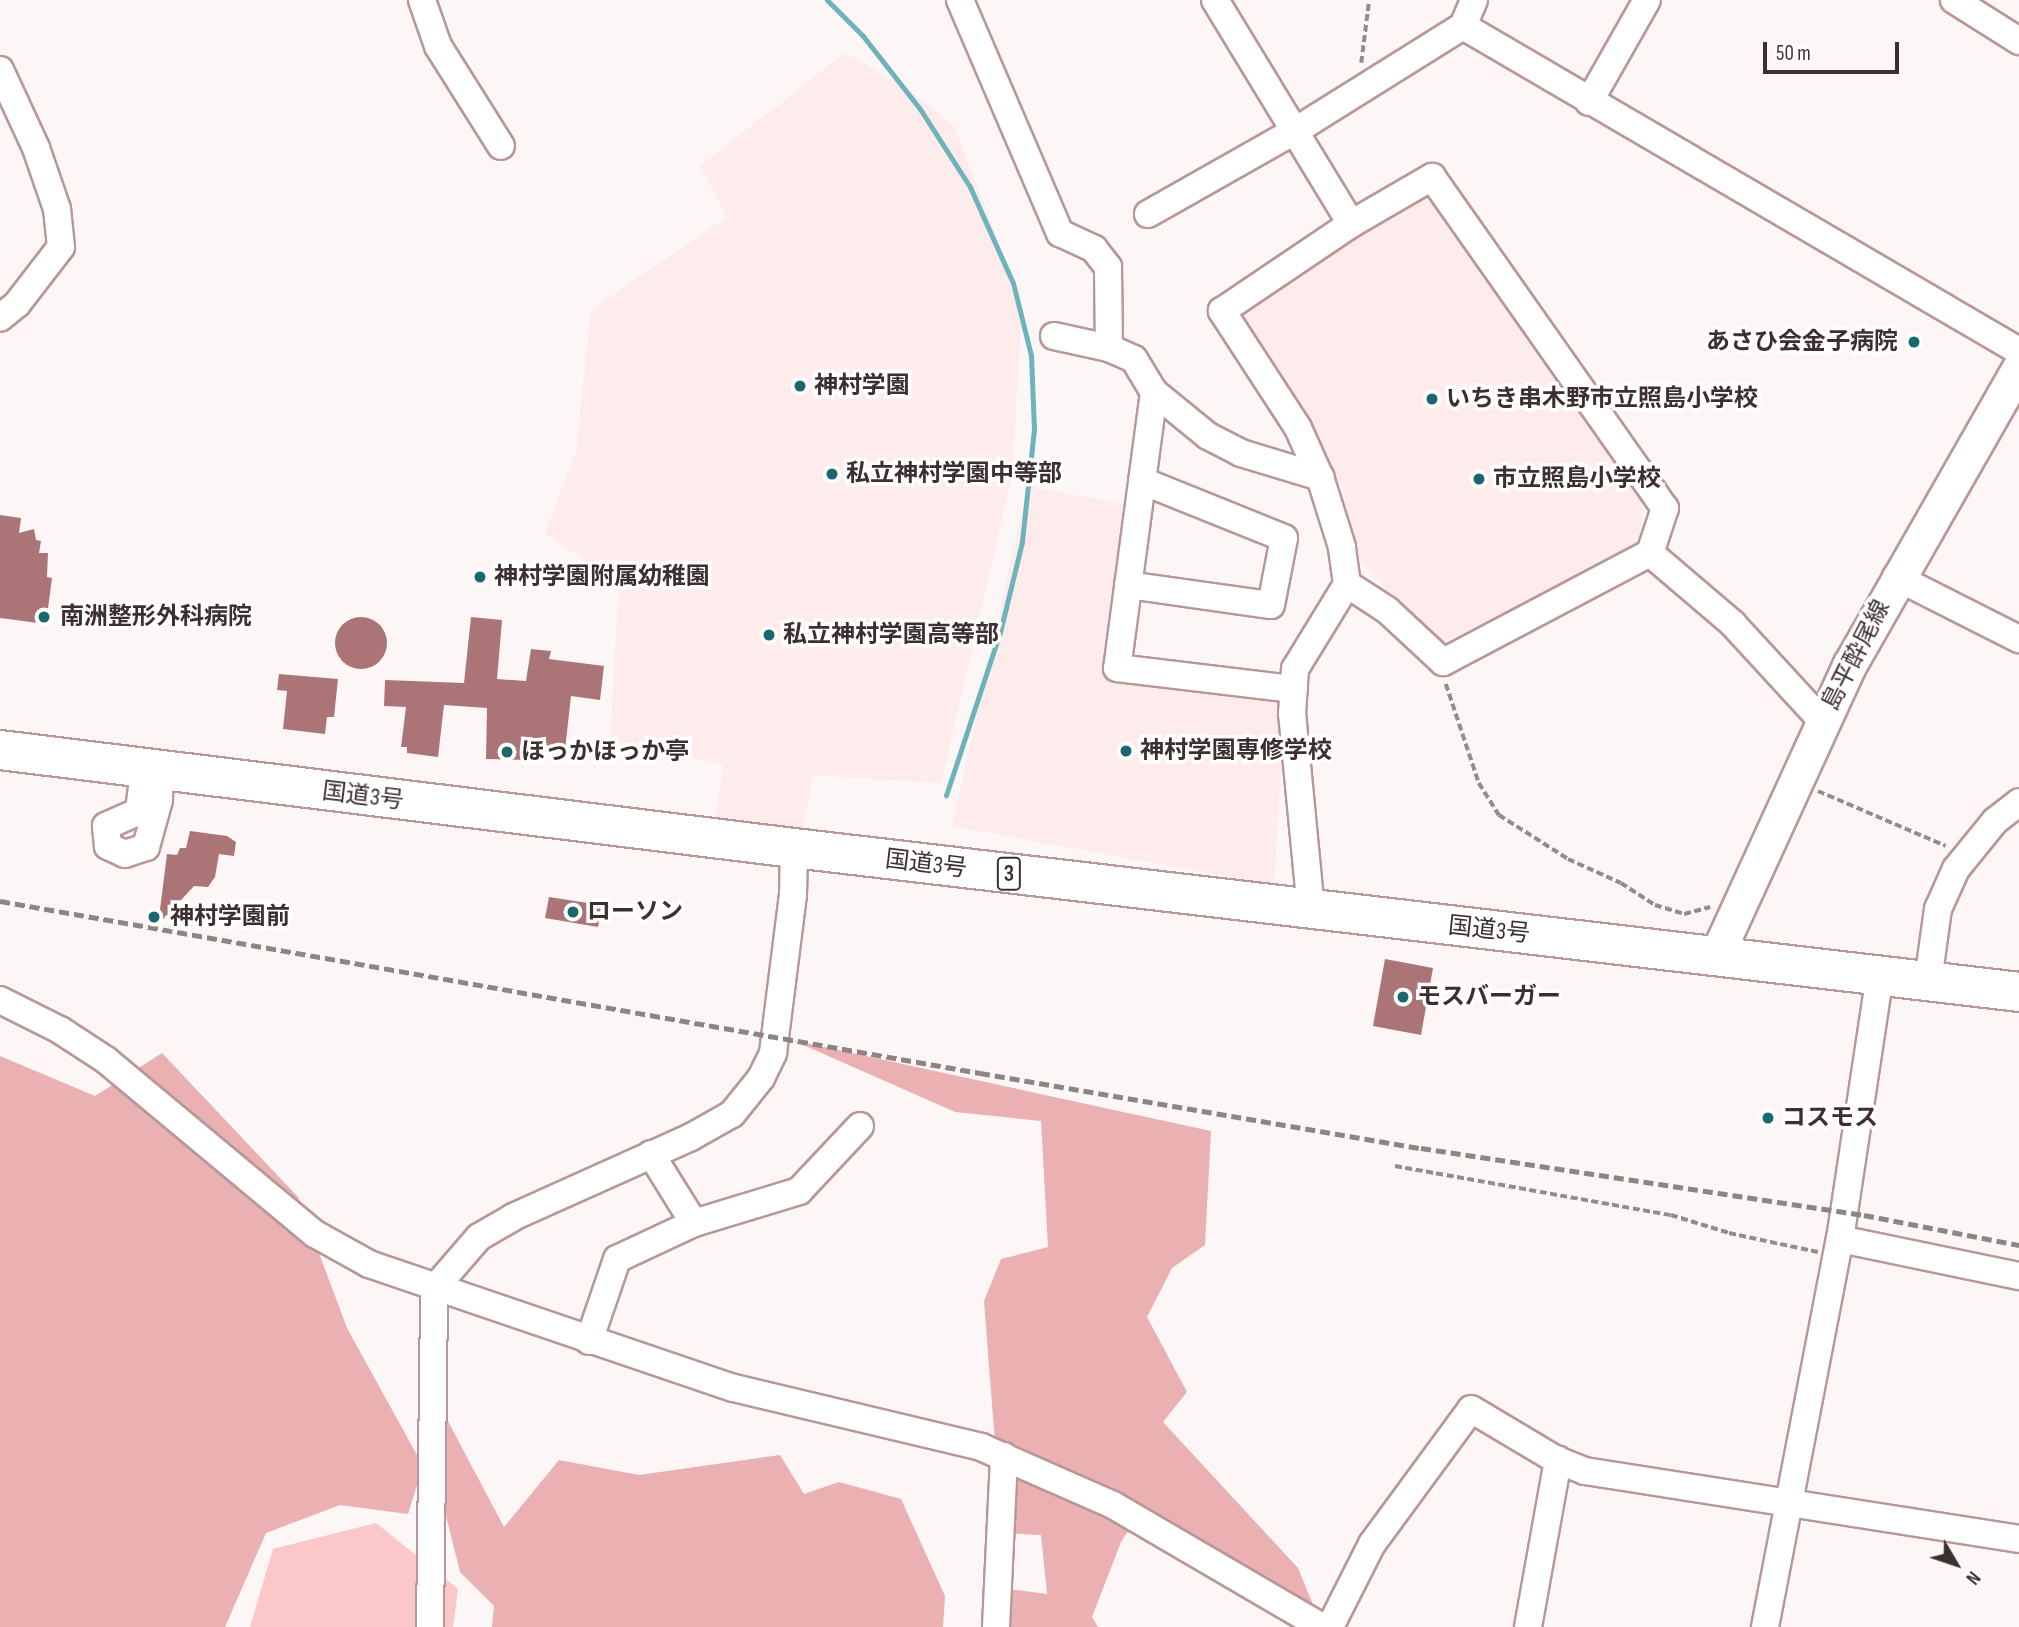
<!DOCTYPE html>
<meta charset="utf-8">
<style>
body{margin:0}
#map{position:relative;width:2019px;height:1627px;overflow:hidden;background:#fdf6f6;font-family:"Sofia Sans Condensed","Noto Sans JP",sans-serif}
div>[style]{position:absolute}
[style*='--x']{left:calc(var(--x)*1px);top:calc(var(--y)*1px);width:calc(var(--w)*1px);rotate:calc(var(--a)*1deg)}
.built>*{inset:0;background:#feebec}
.green>*{inset:0;background:#fcc7c9}
.forest>*{inset:0;background:#ebb0b2}
.stream>*{height:5px;margin:-2.5px;padding:0 2.5px;transform-origin:2.5px;border-radius:2.5px;background:#6fb3ba}
.building>*{inset:0;background:#ab7477}
.round{border-radius:50%}
.path>*{height:3.5px;margin-top:-1.75px;transform-origin:0;background:repeating-linear-gradient(90deg,#968b8c 0 7px,transparent 0 10.5px)}
.roads{filter:drop-shadow(2px 0 #b89798) drop-shadow(-2px 0 #b89798) drop-shadow(0 2px #b89798) drop-shadow(0 -2px #b89798)}
.minor>*{height:26px;margin:-13px;padding:0 13px;transform-origin:13px;border-radius:13px;background:#fff}
.major>*{height:33px;margin:-16.5px;padding:0 16.5px;transform-origin:16.5px;border-radius:16.5px;background:#fff}
.highway>*{height:38px;margin:-19px;padding:0 19px;transform-origin:19px;border-radius:19px;background:#fff}
.rail>*{height:5px;margin-top:-2.5px;transform-origin:0;background:repeating-linear-gradient(90deg,#8f8484 0 10px,transparent 0 15px)}
.dots>*{width:19px;height:19px;translate:-50% -50%;box-sizing:border-box;border:4px solid #fff;border-radius:50%}
span{translate:-50% -50%;white-space:nowrap;text-align:center;line-height:1.15;-webkit-text-stroke:7px #fff;paint-order:stroke}
.shield-label span{padding:2px 5px;background:#fff;border:2px solid;border-radius:5px;-webkit-text-stroke-width:0}
.shield-label{font-size:23px;color:#3d2f30;font-weight:700}
.poi-label{font-size:24px;color:#3d2f30;font-weight:700}
.right{translate:-100% -50%;text-align:right}
.left{translate:0 -50%;text-align:left}
.street-label{font-size:24px;color:#3d2f30}
.north{position:absolute;left:1921px;top:1529px;width:70px;height:70px;-webkit-text-stroke:5px #fff;paint-order:stroke;rotate:129deg;font-size:19px;font-weight:700;line-height:28px;text-align:center;color:#3d2f30}
.north::after{content:'';display:block;margin:auto;width:24px;height:32px;background:#3d2f30;clip-path:polygon(50% 0,100% 100%,50% 72%,0 100%)}
.scale{position:absolute;left:1763px;top:42px;width:136px;height:32px;box-sizing:border-box;border:4px solid #3d2f30;border-top:0;padding-left:9px;font-size:21px;line-height:24px;white-space:nowrap;color:#3d2f30;-webkit-text-stroke:5px #fff;paint-order:stroke}
</style>
<div id="map">
<div class="built">
<i style="clip-path:polygon(845px 53px,905px 87px,954px 126px,994px 230px,1021px 321px,1012px 476px,941px 783px,813px 775px,803px 829px,716px 818px,723px 764px,610px 741px,619px 584px,545px 533px,576px 452px,591px 310px,727px 217px,700px 166px)"></i>
<i style="clip-path:polygon(1434px 184px,1644px 500px,1638px 549px,1436px 646px,1358px 558px,1342px 486px,1234px 313px)"></i>
<i style="clip-path:polygon(1028px 486px,1132px 506px,1110px 653px,1287px 676px,1274px 885px,952px 826px)"></i>
</div>
<div class="green">
<i style="clip-path:polygon(376px 1523px,458px 1589px,453px 1627px,250px 1627px,273px 1549px)"></i>
</div>
<div class="forest">
<i style="clip-path:polygon(792px 1040px,1211px 1131px,1205px 1245px,1172px 1268px,1147px 1317px,1187px 1392px,1163px 1422px,1298px 1568px,1314px 1607px,1144px 1507px,1121px 1542px,1092px 1617px,1098px 1627px,1000px 1627px,1000px 1588px,1047px 1594px,1041px 1535px,1002px 1533px,984px 1301px,1001px 1259px,1048px 1247px,1041px 1121px,955px 1112px)"></i>
<i style="clip-path:polygon(162px 1053px,298px 1197px,347px 1328px,423px 1466px,408px 1514px,340px 1505px,266px 1533px,225px 1627px,0 1627px,0 1056px,95px 1096px)"></i>
<i style="clip-path:polygon(442px 1410px,504px 1527px,559px 1460px,639px 1475px,780px 1455px,804px 1494px,839px 1482px,901px 1499px,945px 1596px,943px 1627px,492px 1627px,494px 1606px,460px 1572px,441px 1496px)"></i>
</div>
<div class="stream">
<i style="--x:827;--y:0;--w:51;--a:45"></i>
<i style="--x:863;--y:36;--w:93;--a:52"></i>
<i style="--x:920;--y:109;--w:93;--a:57.3"></i>
<i style="--x:970;--y:187;--w:105;--a:65.9"></i>
<i style="--x:1013;--y:283;--w:74;--a:76"></i>
<i style="--x:1031;--y:355;--w:74;--a:87.7"></i>
<i style="--x:1034;--y:429;--w:114;--a:96.1"></i>
<i style="--x:1022;--y:542;--w:93;--a:103.7"></i>
<i style="--x:1000;--y:632;--w:172;--a:108.3"></i>
</div>
<div class="building">
<i style="clip-path:polygon(0 515px,21px 518px,19px 533px,34px 529px,36px 540px,41px 541px,39px 553px,48px 553px,47px 577px,52px 578px,46px 624px,0 618px)"></i>
<i style="clip-path:polygon(471px 617px,502px 620px,497px 679px,526px 681px,531px 649px,551px 651px,549px 659px,604px 666px,600px 700px,571px 696px,565px 750px,528px 748px,528px 760px,486px 759px,487px 708px,444px 705px,438px 757px,407px 753px,407px 747px,401px 747px,406px 707px,384px 706px,385px 680px,464px 683px)"></i>
<i class="round" style="left:335px;top:617px;width:52px;height:52px"></i>
<i style="clip-path:polygon(279px 674px,338px 679px,334px 717px,327px 717px,325px 734px,283px 729px,287px 691px,277px 690px)"></i>
<i style="clip-path:polygon(190px 831px,227px 836px,236px 842px,234px 856px,219px 854px,215px 877px,208px 887px,194px 886px,158px 925px,167px 854px,177px 855px,180px 848px,186px 848px)"></i>
<i style="clip-path:polygon(549px 897px,601px 905px,598px 927px,545px 918px)"></i>
<i style="clip-path:polygon(1385px 959px,1433px 968px,1421px 1035px,1373px 1026px)"></i>
</div>
<div class="path">
<i style="--x:1361;--y:63;--w:64;--a:-82.8"></i>
<i style="--x:1446;--y:684;--w:104;--a:71.6"></i>
<i style="--x:1479;--y:783;--w:38;--a:58"></i>
<i style="--x:1499;--y:815;--w:82;--a:32.5"></i>
<i style="--x:1568;--y:859;--w:58;--a:24.4"></i>
<i style="--x:1621;--y:883;--w:40;--a:32.9"></i>
<i style="--x:1655;--y:905;--w:30;--a:17"></i>
<i style="--x:1684;--y:914;--w:27;--a:-15"></i>
<i style="--x:1818;--y:791;--w:139;--a:23.3"></i>
<i style="--x:1395;--y:1166;--w:280;--a:10.1"></i>
<i style="--x:1671;--y:1215;--w:61;--a:17.2"></i>
<i style="--x:1729;--y:1233;--w:91;--a:12.1"></i>
</div>
<div class="roads">
<div class="minor">
<i style="--x:422;--y:0;--w:49;--a:70.8"></i>
<i style="--x:438;--y:46;--w:118;--a:57.8"></i>
<i style="--x:960;--y:0;--w:254;--a:66.8"></i>
<i style="--x:1060;--y:233;--w:38;--a:25"></i>
<i style="--x:1094;--y:249;--w:23;--a:52"></i>
<i style="--x:1108;--y:267;--w:81;--a:89.3"></i>
<i style="--x:1215;--y:0;--w:262;--a:58.7"></i>
<i style="--x:1954;--y:0;--w:77;--a:32.2"></i>
<i style="--x:1463;--y:26;--w:28;--a:-67"></i>
<i style="--x:0;--y:70;--w:86;--a:65.2"></i>
<i style="--x:36;--y:148;--w:65;--a:71"></i>
<i style="--x:57;--y:209;--w:38;--a:84"></i>
<i style="--x:61;--y:247;--w:72;--a:127.7"></i>
<i style="--x:17;--y:304;--w:22;--a:141"></i>
<i style="--x:1589;--y:102;--w:117;--a:-60.4"></i>
<i style="--x:1148;--y:214;--w:169;--a:-29.5"></i>
<i style="--x:1295;--y:131;--w:198;--a:-32"></i>
<i style="--x:1463;--y:26;--w:644;--a:30.31"></i>
<i style="--x:1054;--y:336;--w:56;--a:12.3"></i>
<i style="--x:1109;--y:348;--w:27;--a:24"></i>
<i style="--x:1134;--y:359;--w:39;--a:59"></i>
<i style="--x:1154;--y:392;--w:70;--a:39.2"></i>
<i style="--x:1208;--y:436;--w:37;--a:27"></i>
<i style="--x:1241;--y:453;--w:83;--a:16.9"></i>
<i style="--x:1154;--y:392;--w:278;--a:97.6"></i>
<i style="--x:1117;--y:668;--w:178;--a:6.8"></i>
<i style="--x:1650;--y:553;--w:109;--a:40.5"></i>
<i style="--x:1733;--y:624;--w:133;--a:47.4"></i>
<i style="--x:1896;--y:577;--w:138;--a:26.8"></i>
<i style="--x:1128;--y:585;--w:144;--a:8"></i>
<i style="--x:1271;--y:605;--w:68;--a:-79"></i>
<i style="--x:1284;--y:538;--w:153;--a:-158.1"></i>
<i style="--x:160;--y:770;--w:30;--a:92"></i>
<i style="--x:159;--y:800;--w:49;--a:105.5"></i>
<i style="--x:146;--y:847;--w:22;--a:162"></i>
<i style="--x:125;--y:854;--w:19;--a:-155"></i>
<i style="--x:108;--y:846;--w:20;--a:-96"></i>
<i style="--x:106;--y:826;--w:36;--a:-24"></i>
<i style="--x:139;--y:811;--w:25;--a:-83"></i>
<i style="--x:142;--y:786;--w:24;--a:-42"></i>
<i style="--x:1311;--y:910;--w:197;--a:-95.5"></i>
<i style="--x:1292;--y:714;--w:45;--a:-86.2"></i>
<i style="--x:1295;--y:669;--w:100;--a:-58.5"></i>
<i style="--x:1347;--y:584;--w:37;--a:-98"></i>
<i style="--x:1342;--y:547;--w:73;--a:-107.4"></i>
<i style="--x:1320;--y:477;--w:54;--a:-114.2"></i>
<i style="--x:1298;--y:428;--w:140;--a:-123"></i>
<i style="--x:1222;--y:311;--w:156;--a:-34"></i>
<i style="--x:1351;--y:224;--w:94;--a:-30.1"></i>
<i style="--x:1432;--y:177;--w:405;--a:54.9"></i>
<i style="--x:1665;--y:508;--w:47;--a:108.4"></i>
<i style="--x:1650;--y:553;--w:234;--a:152.2"></i>
<i style="--x:1443;--y:662;--w:76;--a:-137.1"></i>
<i style="--x:1387;--y:610;--w:48;--a:-147"></i>
<i style="--x:1928;--y:981;--w:73;--a:-82.1"></i>
<i style="--x:1938;--y:909;--w:44;--a:-65.8"></i>
<i style="--x:1956;--y:869;--w:62;--a:-50.9"></i>
<i style="--x:1995;--y:821;--w:31;--a:-38"></i>
<i style="--x:0;--y:1000;--w:67;--a:26.6"></i>
<i style="--x:60;--y:1030;--w:55;--a:33.1"></i>
<i style="--x:106;--y:1060;--w:272;--a:39.8"></i>
<i style="--x:315;--y:1234;--w:62;--a:29.1"></i>
<i style="--x:369;--y:1264;--w:385;--a:18.8"></i>
<i style="--x:734;--y:1388;--w:254;--a:13.4"></i>
<i style="--x:981;--y:1447;--w:144;--a:23.7"></i>
<i style="--x:1113;--y:1505;--w:242;--a:30.3"></i>
<i style="--x:651;--y:1154;--w:81;--a:58.1"></i>
<i style="--x:1840;--y:1239;--w:183;--a:11.7"></i>
<i style="--x:589;--y:1341;--w:87;--a:-71.1"></i>
<i style="--x:617;--y:1259;--w:85;--a:-25.1"></i>
<i style="--x:694;--y:1223;--w:110;--a:-16.9"></i>
<i style="--x:799;--y:1191;--w:89;--a:-46.8"></i>
<i style="--x:430;--y:1627;--w:338;--a:-89.3"></i>
<i style="--x:434;--y:1289;--w:69;--a:-49.1"></i>
<i style="--x:479;--y:1237;--w:39;--a:-30"></i>
<i style="--x:513;--y:1217;--w:195;--a:-24.2"></i>
<i style="--x:691;--y:1137;--w:47;--a:-29.3"></i>
<i style="--x:732;--y:1114;--w:46;--a:-51.1"></i>
<i style="--x:761;--y:1078;--w:28;--a:-64"></i>
<i style="--x:773;--y:1053;--w:159;--a:-82.8"></i>
<i style="--x:793;--y:895;--w:47;--a:-88.8"></i>
<i style="--x:996;--y:1627;--w:171;--a:-87.3"></i>
<i style="--x:1330;--y:1627;--w:93;--a:-63.2"></i>
<i style="--x:1372;--y:1544;--w:167;--a:-53.7"></i>
<i style="--x:1471;--y:1409;--w:98;--a:30.8"></i>
<i style="--x:1555;--y:1459;--w:32;--a:22"></i>
<i style="--x:1585;--y:1471;--w:439;--a:8.9"></i>
<i style="--x:1528;--y:1627;--w:170;--a:-79.8"></i>
<i style="--x:1765;--y:1627;--w:395;--a:-79.1"></i>
<i style="--x:1840;--y:1239;--w:266;--a:-81.4"></i>
</div>
<div class="major">
<i style="--x:1717;--y:954;--w:319;--a:-65.4"></i>
<i style="--x:1850;--y:664;--w:341;--a:-60.3"></i>
</div>
<div class="highway">
<i style="--x:0;--y:750;--w:800;--a:7.04"></i>
<i style="--x:794;--y:848;--w:1233;--a:6.7"></i>
</div>
</div>
<div class="rail">
<i style="--x:0;--y:901;--w:995;--a:9.95"></i>
<i style="--x:980;--y:1073;--w:447;--a:9.7"></i>
<i style="--x:1421;--y:1148;--w:448;--a:8.6"></i>
<i style="--x:1864;--y:1215;--w:158;--a:11"></i>
</div>
<div class="dots">
<i style="left:1914px;top:342px;background:#1a676e"></i>
<i style="left:800px;top:386px;background:#1a676e"></i>
<i style="left:1432px;top:399px;background:#1a676e"></i>
<i style="left:832px;top:474px;background:#1a676e"></i>
<i style="left:1479px;top:479px;background:#1a676e"></i>
<i style="left:480px;top:577px;background:#1a676e"></i>
<i style="left:44px;top:617px;background:#1a676e"></i>
<i style="left:769px;top:635px;background:#1a676e"></i>
<i style="left:1126px;top:751px;background:#1a676e"></i>
<i style="left:507px;top:752px;background:#1a676e"></i>
<i style="left:573px;top:912px;background:#1a676e"></i>
<i style="left:154px;top:917px;background:#1a676e"></i>
<i style="left:1403px;top:997px;background:#1a676e"></i>
<i style="left:1768px;top:1118px;background:#1a676e"></i>
</div>
<div class="shield-label">
<span style="left:1009px;top:874px">3</span>
</div>
<div class="poi-label">
<span class="right" style="left:1898px;top:342px">あさひ会金子病院</span>
<span class="left" style="left:814px;top:386px">神村学園</span>
<span class="left" style="left:1446px;top:399px">いちき串木野市立照島小学校</span>
<span class="left" style="left:846px;top:474px">私立神村学園中等部</span>
<span class="left" style="left:1493px;top:479px">市立照島小学校</span>
<span class="left" style="left:494px;top:577px">神村学園附属幼稚園</span>
<span class="left" style="left:60px;top:617px">南洲整形外科病院</span>
<span class="left" style="left:783px;top:635px">私立神村学園高等部</span>
<span class="left" style="left:1140px;top:751px">神村学園専修学校</span>
<span class="left" style="left:521px;top:752px">ほっかほっか亭</span>
<span class="left" style="left:587px;top:912px">ローソン</span>
<span class="left" style="left:170px;top:917px">神村学園前</span>
<span class="left" style="left:1417px;top:997px">モスバーガー</span>
<span class="left" style="left:1782px;top:1118px">コスモス</span>
</div>
<div class="street-label">
<span style="left:1856px;top:655px;rotate:-63deg">島平酔尾線</span>
<span style="left:363px;top:796px;rotate:7deg">国道3号</span>
<span style="left:926px;top:864px;rotate:7deg">国道3号</span>
<span style="left:1489px;top:930px;rotate:6deg">国道3号</span>
</div>
<div class="north">N</div>
<div class="scale">50 m</div>
</div>
